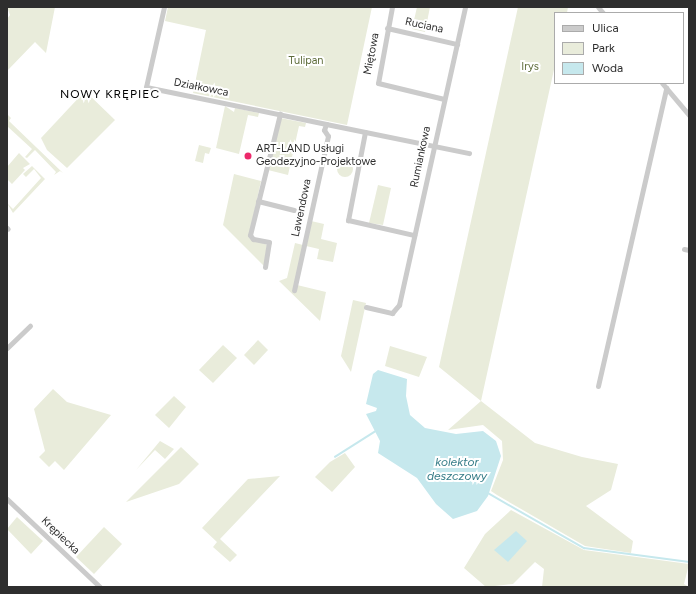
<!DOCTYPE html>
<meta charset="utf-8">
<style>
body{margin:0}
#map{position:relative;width:696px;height:594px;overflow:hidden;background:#fff;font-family:Figtree,sans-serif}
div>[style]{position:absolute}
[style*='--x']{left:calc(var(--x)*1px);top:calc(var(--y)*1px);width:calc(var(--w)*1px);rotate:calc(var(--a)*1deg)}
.green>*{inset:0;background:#e9ecdb}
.round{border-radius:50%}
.water>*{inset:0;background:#c6e8ed}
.stream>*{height:1.5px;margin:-0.75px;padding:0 0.75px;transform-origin:0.75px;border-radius:0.75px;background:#c6e8ed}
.minor>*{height:5px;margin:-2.5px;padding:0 2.5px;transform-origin:2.5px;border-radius:2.5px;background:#cbcbcb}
.dots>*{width:11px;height:11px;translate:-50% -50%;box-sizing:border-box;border:2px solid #fff;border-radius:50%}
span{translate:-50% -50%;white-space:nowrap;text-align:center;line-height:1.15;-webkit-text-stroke:4px #fff;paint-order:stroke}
.street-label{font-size:11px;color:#2e2e2e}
.park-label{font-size:11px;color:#5e6c3a}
.poi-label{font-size:11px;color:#2e2e2e}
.left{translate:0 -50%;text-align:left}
.neighbourhood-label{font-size:12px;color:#000;letter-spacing:1px}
.water-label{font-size:12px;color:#357c87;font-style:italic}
.frame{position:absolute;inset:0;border:8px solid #2e2e2e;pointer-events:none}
.legend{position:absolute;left:554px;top:12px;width:130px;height:72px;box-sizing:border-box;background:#fff;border:1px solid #ababab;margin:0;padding:5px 7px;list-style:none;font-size:12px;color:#2e2e2e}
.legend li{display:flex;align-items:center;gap:8px;height:20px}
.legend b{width:20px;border:1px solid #ababab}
</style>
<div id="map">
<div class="green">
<i style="clip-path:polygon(7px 7px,55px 7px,46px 53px,35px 42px,7px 71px,7px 19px,10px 15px)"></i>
<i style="clip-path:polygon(168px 7px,372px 7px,347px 125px,193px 93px,206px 30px,165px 21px)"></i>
<i style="clip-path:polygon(417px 7px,430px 7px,425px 32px,412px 29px)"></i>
<i style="clip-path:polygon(518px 7px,568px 7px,567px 13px,555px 13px,555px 65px,481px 401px,535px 443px,582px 457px,618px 464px,611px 490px,586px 506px,633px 541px,631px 553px,585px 546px,497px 495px,491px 491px,503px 460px,502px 441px,483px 425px,448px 430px,481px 401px,439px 367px)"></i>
<i style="clip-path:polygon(85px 91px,115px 120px,67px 168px,47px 150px,41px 138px)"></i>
<i style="clip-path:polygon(225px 106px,234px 112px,235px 108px,259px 113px,258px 117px,248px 115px,239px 154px,216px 148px)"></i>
<i style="clip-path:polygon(7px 114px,11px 118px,9px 121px,63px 173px,60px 171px,54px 175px,56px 172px,35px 150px,27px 158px,25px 157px,32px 149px,7px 126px)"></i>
<i style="clip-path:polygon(280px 118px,306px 123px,305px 127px,299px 126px,288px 175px,268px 170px)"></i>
<i style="clip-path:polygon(199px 145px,211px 148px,209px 154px,205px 153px,203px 163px,195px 161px)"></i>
<i style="clip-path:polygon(19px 153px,30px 164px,23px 168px,25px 170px,12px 184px,7px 179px,7px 167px)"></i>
<i class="round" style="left:337px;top:161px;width:16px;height:16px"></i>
<i style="clip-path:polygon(32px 166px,45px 179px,13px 213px,7px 203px,13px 209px,41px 178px,34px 169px,26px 177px,23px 174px)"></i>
<i style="clip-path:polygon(234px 174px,261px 181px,249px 236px,267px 245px,264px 266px,223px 225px)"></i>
<i style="clip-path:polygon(378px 185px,391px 188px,383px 225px,369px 223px)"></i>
<i style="clip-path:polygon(311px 221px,324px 224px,321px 239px,337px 243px,333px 262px,317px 259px,319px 249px,306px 246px)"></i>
<i style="clip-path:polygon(295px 243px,303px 245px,297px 285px,326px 292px,320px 321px,279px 281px,287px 278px)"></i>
<i style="clip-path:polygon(353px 300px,366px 303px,351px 372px,341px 356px)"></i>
<i style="clip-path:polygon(258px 340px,268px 350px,254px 365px,244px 355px)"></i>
<i style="clip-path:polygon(223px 345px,237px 358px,213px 383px,199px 370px)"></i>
<i style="clip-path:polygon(390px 346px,427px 357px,419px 377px,385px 366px)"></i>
<i style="clip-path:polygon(53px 389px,67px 402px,111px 415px,64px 470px,55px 461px,49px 467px,39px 457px,45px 451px,34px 409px)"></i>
<i style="clip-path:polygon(174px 396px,186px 407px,169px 428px,155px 415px)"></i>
<i style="clip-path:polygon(160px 441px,174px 449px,165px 459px,155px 450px,136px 470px)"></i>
<i style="clip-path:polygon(181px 447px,199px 464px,179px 484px,126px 502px)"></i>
<i style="clip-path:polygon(345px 453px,355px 467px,332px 492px,315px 477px,330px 462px)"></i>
<i style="clip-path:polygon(280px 476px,220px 539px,237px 555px,230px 562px,213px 547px,217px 542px,202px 528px,248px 479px)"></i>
<i style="clip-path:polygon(511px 510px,584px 550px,689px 564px,684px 584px,689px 587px,542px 587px,544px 569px,535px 562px,513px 584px,486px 587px,464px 568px,485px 534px)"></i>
<i style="clip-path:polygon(17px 517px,43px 541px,31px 554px,7px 529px)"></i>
<i style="clip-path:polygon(104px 527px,122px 544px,94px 574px,76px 557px)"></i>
</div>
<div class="water">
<i style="clip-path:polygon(378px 370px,407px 379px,406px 396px,410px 415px,425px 428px,456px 434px,483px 431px,496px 441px,501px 456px,488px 496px,477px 511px,453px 519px,436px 504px,417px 478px,378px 453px,380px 441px,366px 414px,376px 411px,377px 408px,366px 404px,373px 374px)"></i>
<i style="clip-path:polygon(516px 531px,527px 541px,508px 562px,494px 550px)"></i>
</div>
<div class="stream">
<i style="--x:335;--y:457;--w:49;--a:-32.4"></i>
<i style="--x:488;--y:493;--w:111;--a:29.8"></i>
<i style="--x:584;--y:548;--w:106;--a:7.6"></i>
</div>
<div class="minor">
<i style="--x:164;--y:7;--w:82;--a:102.7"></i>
<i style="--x:146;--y:87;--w:184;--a:11.6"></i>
<i style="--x:326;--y:124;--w:6;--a:108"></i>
<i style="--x:324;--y:130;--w:7;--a:56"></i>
<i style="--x:328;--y:136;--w:158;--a:102.4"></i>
<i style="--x:392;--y:7;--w:77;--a:100.4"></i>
<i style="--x:378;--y:83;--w:68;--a:13.6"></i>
<i style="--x:598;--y:7;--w:8;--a:50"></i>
<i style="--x:387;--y:28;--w:72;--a:12.9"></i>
<i style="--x:662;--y:83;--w:42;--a:49.8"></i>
<i style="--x:326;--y:124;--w:146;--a:11.5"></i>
<i style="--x:365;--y:132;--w:90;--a:100.9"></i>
<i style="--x:348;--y:220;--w:68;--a:12.8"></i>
<i style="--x:258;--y:201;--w:37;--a:14"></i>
<i style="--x:7;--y:228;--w:1;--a:45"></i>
<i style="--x:684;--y:249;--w:5;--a:11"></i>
<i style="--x:265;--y:267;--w:25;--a:-81"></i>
<i style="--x:269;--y:242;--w:16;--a:-169"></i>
<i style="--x:253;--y:239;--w:5;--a:-127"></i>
<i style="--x:250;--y:235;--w:125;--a:-76.1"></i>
<i style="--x:366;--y:307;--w:27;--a:13"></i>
<i style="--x:392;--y:313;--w:11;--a:-49"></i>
<i style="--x:399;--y:305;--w:305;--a:-77.5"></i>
<i style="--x:7;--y:348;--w:32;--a:-44"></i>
<i style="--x:598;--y:386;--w:306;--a:-77.1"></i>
<i style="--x:7;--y:499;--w:128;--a:43.4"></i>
</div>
<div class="dots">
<i style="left:248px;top:156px;background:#ec296b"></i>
</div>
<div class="street-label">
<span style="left:424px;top:26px;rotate:12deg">Ruciana</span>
<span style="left:372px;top:54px;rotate:-79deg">Miętowa</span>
<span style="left:201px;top:88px;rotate:11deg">Działkowca</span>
<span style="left:421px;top:157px;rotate:-78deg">Rumiankowa</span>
<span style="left:302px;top:208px;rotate:-78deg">Lawendowa</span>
<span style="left:60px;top:536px;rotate:44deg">Krępiecka</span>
</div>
<div class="park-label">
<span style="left:306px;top:61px">Tulipan</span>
<span style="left:530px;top:67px">Irys</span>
</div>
<div class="poi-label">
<span class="left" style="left:256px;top:156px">ART-LAND Usługi<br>Geodezyjno-Projektowe</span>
</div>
<div class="neighbourhood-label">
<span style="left:110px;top:95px">NOWY KRĘPIEC</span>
</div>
<div class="water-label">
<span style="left:457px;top:470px">kolektor<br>deszczowy</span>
</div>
<div class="frame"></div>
<ul class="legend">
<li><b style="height:5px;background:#cbcbcb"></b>Ulica</li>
<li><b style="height:11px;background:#e9ecdb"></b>Park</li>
<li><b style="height:11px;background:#c6e8ed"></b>Woda</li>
</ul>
</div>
